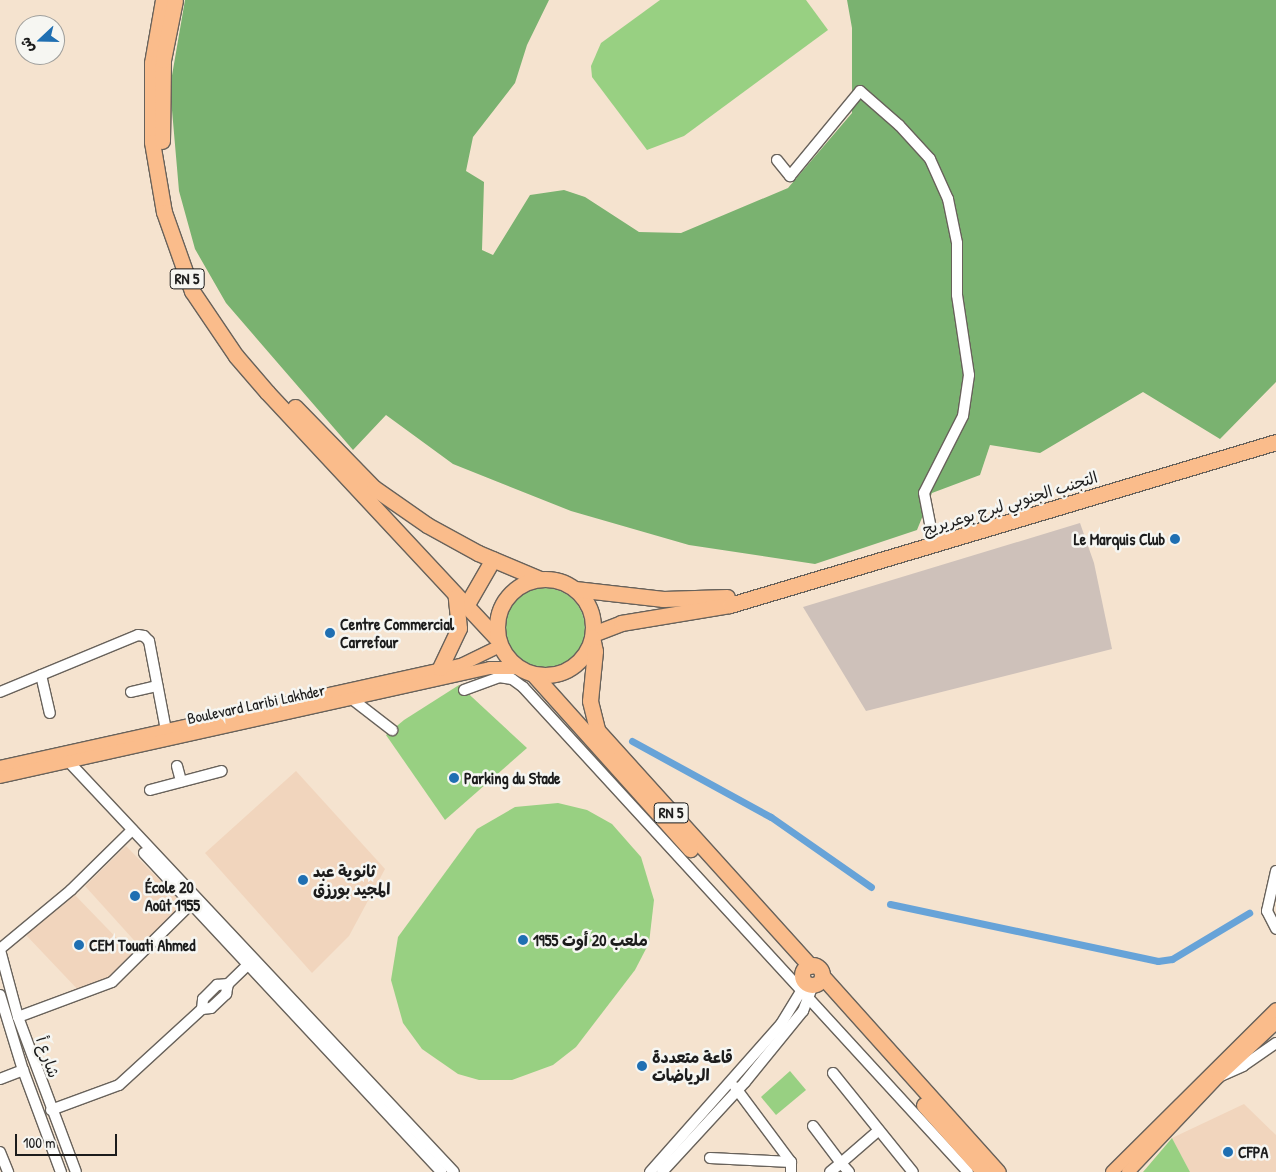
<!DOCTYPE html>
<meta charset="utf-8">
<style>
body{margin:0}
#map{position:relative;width:1276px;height:1172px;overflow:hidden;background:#f5e3cf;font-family:"Patrick Hand","Playpen Sans Arabic",sans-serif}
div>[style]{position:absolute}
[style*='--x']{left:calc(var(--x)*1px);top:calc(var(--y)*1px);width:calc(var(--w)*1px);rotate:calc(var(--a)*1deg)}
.built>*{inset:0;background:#f1d5bd}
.industrial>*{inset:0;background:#cec1ba}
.green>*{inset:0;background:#98d082}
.round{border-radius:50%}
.forest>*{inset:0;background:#7ab270}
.canal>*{height:7px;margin:-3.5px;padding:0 3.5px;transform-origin:3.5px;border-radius:3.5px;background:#67a3d8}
.roads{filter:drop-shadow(1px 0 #68625b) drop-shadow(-1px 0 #68625b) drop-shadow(0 1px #68625b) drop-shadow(0 -1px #68625b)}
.minor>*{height:10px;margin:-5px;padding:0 5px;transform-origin:5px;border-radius:5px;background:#fff}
.major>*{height:12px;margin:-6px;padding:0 6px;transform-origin:6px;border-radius:6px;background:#fabc8b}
.highway>*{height:15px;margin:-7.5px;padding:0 7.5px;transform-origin:7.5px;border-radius:7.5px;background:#fabc8b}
.highway>.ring{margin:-7.5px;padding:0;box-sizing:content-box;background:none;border:15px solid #fabc8b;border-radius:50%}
.dots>*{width:14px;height:14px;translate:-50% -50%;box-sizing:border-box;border:2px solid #f6f6f2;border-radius:50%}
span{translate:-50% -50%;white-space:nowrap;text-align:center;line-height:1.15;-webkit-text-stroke:5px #f6f6f2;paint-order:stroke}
.shield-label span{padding:1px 4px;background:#f6f6f2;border:1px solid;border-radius:4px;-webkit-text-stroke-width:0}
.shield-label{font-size:15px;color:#1c1c1c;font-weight:700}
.street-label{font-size:16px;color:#1c1c1c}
.poi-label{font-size:16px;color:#1c1c1c;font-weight:700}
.right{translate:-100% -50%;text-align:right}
.left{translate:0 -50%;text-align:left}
.north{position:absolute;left:15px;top:15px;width:50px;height:50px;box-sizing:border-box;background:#f6f6f2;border:1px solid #9f9f9c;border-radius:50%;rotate:249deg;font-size:14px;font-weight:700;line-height:20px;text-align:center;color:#1c1c1c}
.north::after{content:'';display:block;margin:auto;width:18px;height:22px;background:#1f6fb2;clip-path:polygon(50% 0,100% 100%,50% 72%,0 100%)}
.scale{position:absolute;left:15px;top:1134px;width:102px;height:22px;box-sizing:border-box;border:2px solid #1c1c1c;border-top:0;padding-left:6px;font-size:15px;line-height:18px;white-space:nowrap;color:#1c1c1c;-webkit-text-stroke:4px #f6f6f2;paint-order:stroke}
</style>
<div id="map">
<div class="built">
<i style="clip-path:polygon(296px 771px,385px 869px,349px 936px,312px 973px,205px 853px)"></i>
<i style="clip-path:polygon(126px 846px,186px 907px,141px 948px,85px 886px)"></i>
<i style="clip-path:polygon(73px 893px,133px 955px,107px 984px,81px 993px,26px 935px)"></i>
<i style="clip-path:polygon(1244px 1104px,1276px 1135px,1276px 1172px,1190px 1172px,1172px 1138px)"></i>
</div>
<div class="industrial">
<i style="clip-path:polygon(1080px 523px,1094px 563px,1112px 649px,866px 711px,803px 607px)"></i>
</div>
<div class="green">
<i style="clip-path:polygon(660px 0,806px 0,828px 30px,684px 136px,647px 150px,592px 77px,591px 66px,601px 43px)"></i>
<i class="round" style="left:505px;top:588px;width:80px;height:80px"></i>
<i style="clip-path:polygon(459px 685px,527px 748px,445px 820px,386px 735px,404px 720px)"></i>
<i style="clip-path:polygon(558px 803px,587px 810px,612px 824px,641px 857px,654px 900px,649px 943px,635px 970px,576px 1047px,553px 1065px,512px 1080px,479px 1080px,458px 1074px,422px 1049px,403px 1023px,391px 980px,398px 937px,477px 829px,515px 807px)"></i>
<i style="clip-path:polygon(790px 1071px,806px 1090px,776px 1115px,761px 1097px)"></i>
<i style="clip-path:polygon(1172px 1138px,1190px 1172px,1143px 1172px)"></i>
</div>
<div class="forest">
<i style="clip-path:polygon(185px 0,549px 0,527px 45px,515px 83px,473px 137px,466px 171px,484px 182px,482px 250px,493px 255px,530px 195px,564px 190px,585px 197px,639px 232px,681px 233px,788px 188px,852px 113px,852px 28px,847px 0,1276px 0,1276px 382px,1220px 439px,1143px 392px,1040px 453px,990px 445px,980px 475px,932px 493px,917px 530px,815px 564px,689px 545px,571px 511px,453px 464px,386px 415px,353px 450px,226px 303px,195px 249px,179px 191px,170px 87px)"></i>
</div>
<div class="canal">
<i style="--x:632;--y:741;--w:158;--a:28.7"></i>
<i style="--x:771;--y:817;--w:122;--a:35"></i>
<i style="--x:890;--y:904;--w:274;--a:12"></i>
<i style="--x:1158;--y:961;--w:14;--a:-8"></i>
<i style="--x:1172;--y:959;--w:90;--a:-30.9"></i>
</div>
<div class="roads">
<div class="minor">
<i style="--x:777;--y:160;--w:21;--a:51"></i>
<i style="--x:790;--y:176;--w:110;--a:-50.5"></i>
<i style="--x:860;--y:91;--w:52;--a:41.1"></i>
<i style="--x:899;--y:125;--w:46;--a:47.6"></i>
<i style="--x:930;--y:159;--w:44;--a:65.8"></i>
<i style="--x:948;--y:199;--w:45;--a:78.4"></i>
<i style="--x:957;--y:243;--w:52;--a:90"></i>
<i style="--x:957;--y:295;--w:81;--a:81.5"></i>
<i style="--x:969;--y:375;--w:41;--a:98.3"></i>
<i style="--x:963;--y:416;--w:86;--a:116.9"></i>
<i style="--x:924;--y:493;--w:52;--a:78.9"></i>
<i style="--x:41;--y:675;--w:39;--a:77"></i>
<i style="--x:464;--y:690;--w:37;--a:-20"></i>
<i style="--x:499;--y:677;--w:13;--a:9"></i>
<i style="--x:512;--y:679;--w:14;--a:36"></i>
<i style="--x:523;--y:687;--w:658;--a:47.46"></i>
<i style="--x:0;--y:692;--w:149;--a:-22.4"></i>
<i style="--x:138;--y:635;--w:6;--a:9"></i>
<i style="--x:144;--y:636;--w:7;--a:45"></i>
<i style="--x:149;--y:641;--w:91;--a:79.2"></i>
<i style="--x:131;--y:692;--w:27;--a:-13"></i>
<i style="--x:352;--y:699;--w:51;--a:37.8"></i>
<i style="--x:69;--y:762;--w:562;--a:46.8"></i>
<i style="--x:177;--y:766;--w:16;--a:75"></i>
<i style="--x:150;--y:790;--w:74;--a:-14.8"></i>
<i style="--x:144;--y:853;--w:436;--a:47"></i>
<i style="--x:1276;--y:871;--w:41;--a:102.7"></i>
<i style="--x:1267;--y:911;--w:20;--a:63"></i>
<i style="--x:0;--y:949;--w:92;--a:-39.7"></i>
<i style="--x:71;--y:890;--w:86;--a:-44.5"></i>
<i style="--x:0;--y:950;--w:69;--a:75"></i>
<i style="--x:18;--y:1017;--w:165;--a:69.5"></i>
<i style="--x:0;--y:995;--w:78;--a:73"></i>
<i style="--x:23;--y:1070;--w:109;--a:69.6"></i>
<i style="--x:202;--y:1009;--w:10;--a:-84"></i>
<i style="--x:203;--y:999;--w:20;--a:-45"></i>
<i style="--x:217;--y:985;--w:11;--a:-5"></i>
<i style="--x:18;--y:1017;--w:100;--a:-20.4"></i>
<i style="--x:112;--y:982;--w:118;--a:-44.7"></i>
<i style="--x:833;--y:1073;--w:127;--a:51.1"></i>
<i style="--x:1221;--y:1076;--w:24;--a:-24"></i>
<i style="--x:1243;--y:1066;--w:40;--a:-34.9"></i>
<i style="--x:0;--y:1079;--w:25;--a:-21"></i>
<i style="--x:735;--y:1087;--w:94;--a:53.3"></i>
<i style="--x:791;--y:1162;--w:10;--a:90"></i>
<i style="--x:51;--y:1110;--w:72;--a:-20.2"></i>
<i style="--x:119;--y:1085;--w:113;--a:-42.5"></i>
<i style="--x:202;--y:1009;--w:9;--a:-6"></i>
<i style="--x:211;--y:1008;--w:21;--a:-43"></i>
<i style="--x:226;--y:994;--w:10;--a:-79"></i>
<i style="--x:228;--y:984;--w:35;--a:-44"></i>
<i style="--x:813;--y:1126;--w:46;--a:52.9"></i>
<i style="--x:841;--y:1163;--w:14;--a:141"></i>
<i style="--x:0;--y:1152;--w:22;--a:68"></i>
<i style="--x:710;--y:1158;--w:81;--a:2.8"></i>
<i style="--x:650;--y:1172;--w:198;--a:-48.5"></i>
<i style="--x:781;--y:1024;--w:48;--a:-58.6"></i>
<i style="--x:662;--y:1172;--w:122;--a:-47.3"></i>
<i style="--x:745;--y:1082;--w:92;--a:-50.8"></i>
<i style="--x:803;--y:1011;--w:28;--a:-69"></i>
<i style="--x:849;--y:1172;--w:12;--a:-132"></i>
<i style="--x:841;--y:1163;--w:50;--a:-41"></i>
</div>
<div class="major">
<i style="--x:0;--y:767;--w:474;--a:-12.5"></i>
<i style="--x:463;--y:664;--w:41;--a:-25.9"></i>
<i style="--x:0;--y:777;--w:502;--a:-12.54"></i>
<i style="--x:490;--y:668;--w:28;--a:0"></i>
<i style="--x:1112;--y:1172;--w:231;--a:-44.8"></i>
<i style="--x:1128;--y:1172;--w:131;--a:-46.5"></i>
<i style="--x:1218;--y:1077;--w:79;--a:-43"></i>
</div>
<div class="highway">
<i style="--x:163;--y:0;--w:64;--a:99.9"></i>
<i style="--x:152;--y:63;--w:79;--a:90"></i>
<i style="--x:152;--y:142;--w:71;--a:80.3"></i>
<i style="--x:164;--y:212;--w:84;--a:70.5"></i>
<i style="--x:192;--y:291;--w:78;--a:55.9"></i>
<i style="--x:236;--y:356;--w:48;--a:49.3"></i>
<i style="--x:267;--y:392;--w:339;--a:47"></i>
<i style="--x:162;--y:141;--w:81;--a:-89.3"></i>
<i style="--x:163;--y:60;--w:61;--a:-78.7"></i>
<i style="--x:295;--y:407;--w:113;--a:45.7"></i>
<i style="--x:374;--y:488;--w:65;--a:34.9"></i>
<i style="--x:427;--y:525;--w:58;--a:28.8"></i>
<i style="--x:478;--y:553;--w:67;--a:22.8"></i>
<i class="ring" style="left:497px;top:579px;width:81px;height:81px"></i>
<i style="--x:575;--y:589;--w:89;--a:6.5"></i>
<i style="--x:663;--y:599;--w:64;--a:-1.8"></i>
<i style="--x:466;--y:606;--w:54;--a:-60.1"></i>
<i style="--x:593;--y:634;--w:30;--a:-21"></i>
<i style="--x:621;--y:623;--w:110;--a:-9.4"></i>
<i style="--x:730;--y:605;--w:570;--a:-16.62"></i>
<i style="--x:592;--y:637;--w:14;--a:78"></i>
<i style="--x:595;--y:651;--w:50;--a:95.7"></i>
<i style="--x:590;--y:701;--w:30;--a:76"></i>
<i style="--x:597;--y:730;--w:318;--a:47.9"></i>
<i style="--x:440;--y:668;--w:44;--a:-64.6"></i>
<i style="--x:459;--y:628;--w:31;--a:-96"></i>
<i style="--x:534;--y:675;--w:234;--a:48.1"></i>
<i class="ring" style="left:802px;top:965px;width:5px;height:5px"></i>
<i style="--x:822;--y:976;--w:263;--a:48.1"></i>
<i style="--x:924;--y:1105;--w:90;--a:48.2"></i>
</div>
</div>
<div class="dots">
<i style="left:1175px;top:539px;background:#1f6fb2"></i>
<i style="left:330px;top:633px;background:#1f6fb2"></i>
<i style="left:454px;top:778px;background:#1f6fb2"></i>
<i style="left:303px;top:880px;background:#1f6fb2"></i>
<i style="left:135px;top:896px;background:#1f6fb2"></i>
<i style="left:523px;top:940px;background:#1f6fb2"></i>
<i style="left:79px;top:945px;background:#1f6fb2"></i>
<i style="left:642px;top:1066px;background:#1f6fb2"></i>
<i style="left:1228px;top:1152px;background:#1f6fb2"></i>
</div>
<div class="shield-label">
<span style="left:187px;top:279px">RN 5</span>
<span style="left:671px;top:813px">RN 5</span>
</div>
<div class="street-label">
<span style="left:1010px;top:503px;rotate:-17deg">التجنب الجنوبي لبرج بوعريريج</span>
<span style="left:256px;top:704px;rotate:-12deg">Boulevard Laribi Lakhder</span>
<span style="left:48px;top:1057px;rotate:71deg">شارع أ</span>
</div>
<div class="poi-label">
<span class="right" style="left:1165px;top:539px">Le Marquis Club</span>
<span class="left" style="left:340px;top:633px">Centre Commercial<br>Carrefour</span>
<span class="left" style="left:464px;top:778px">Parking du Stade</span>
<span class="left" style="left:313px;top:880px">ثانوية عبد<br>المجيد بورزق</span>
<span class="left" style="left:145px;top:896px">École 20<br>Août 1955</span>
<span class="left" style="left:533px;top:940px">ملعب 20 أوت 1955</span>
<span class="left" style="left:89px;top:945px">CEM Touati Ahmed</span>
<span class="left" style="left:652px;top:1066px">قاعة متعددة<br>الرياضات</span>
<span class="left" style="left:1238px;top:1152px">CFPA</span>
</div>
<div class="north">ش</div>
<div class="scale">100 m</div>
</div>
